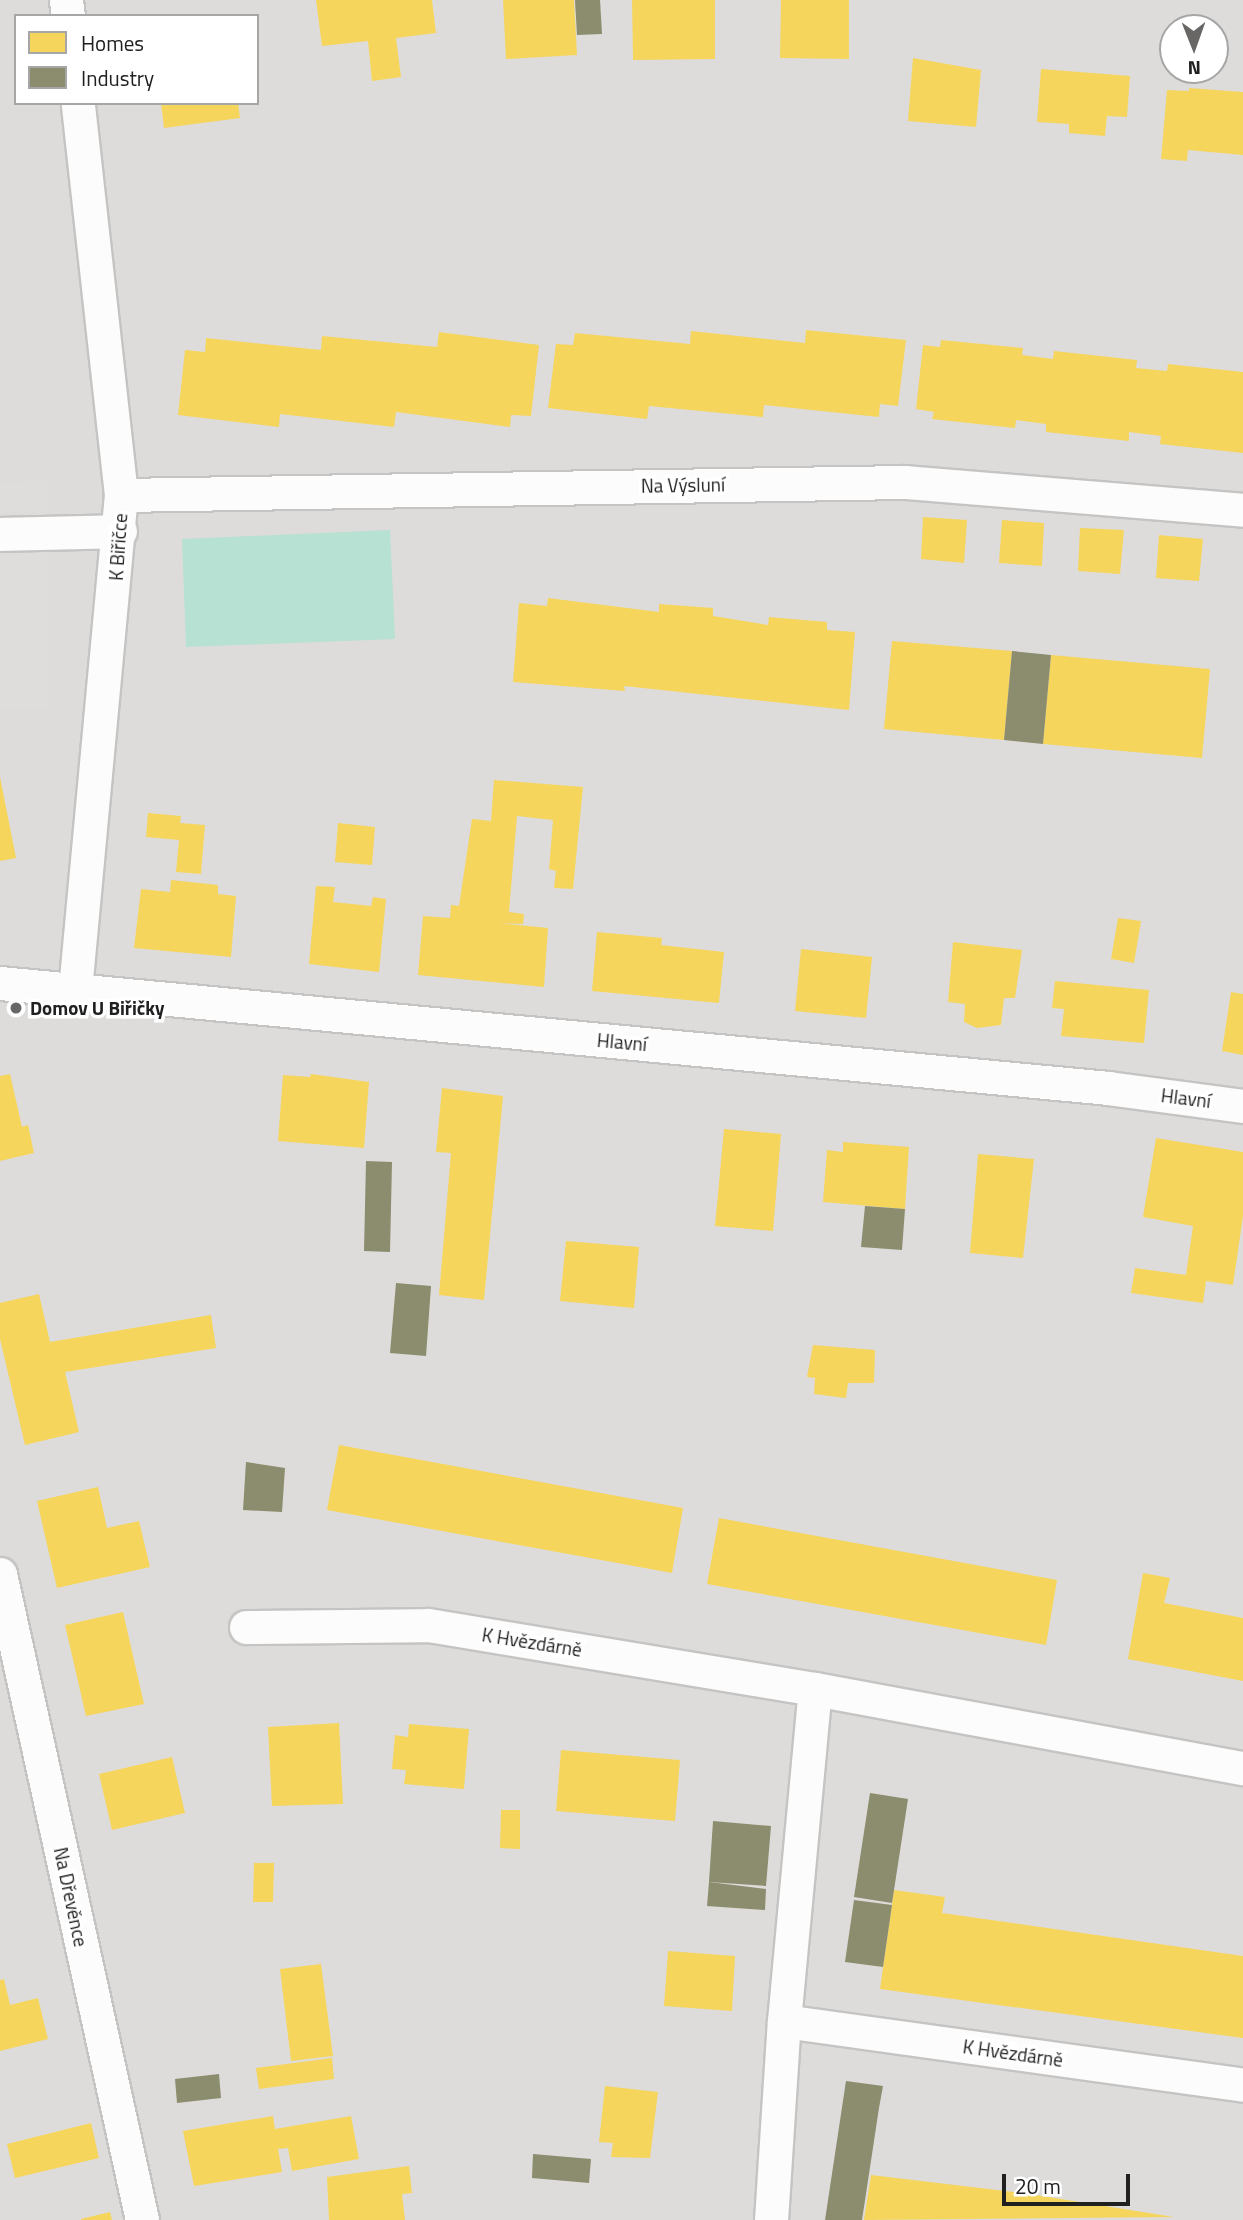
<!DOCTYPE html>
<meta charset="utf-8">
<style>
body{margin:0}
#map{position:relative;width:1243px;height:2220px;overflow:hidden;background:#edece9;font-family:"Titillium Web",sans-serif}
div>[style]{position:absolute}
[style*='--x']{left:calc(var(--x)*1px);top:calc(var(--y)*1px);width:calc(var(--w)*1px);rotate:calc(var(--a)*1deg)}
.residential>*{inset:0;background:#dddcda}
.pitch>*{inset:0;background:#b7e1d2}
.parking>*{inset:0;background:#dedddc}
.homes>*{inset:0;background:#f6d55c}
.industry>*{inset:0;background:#8c8c6e}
.roads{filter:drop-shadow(2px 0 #c5c4c3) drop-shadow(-2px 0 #c5c4c3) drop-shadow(0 2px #c5c4c3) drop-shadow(0 -2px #c5c4c3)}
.street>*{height:33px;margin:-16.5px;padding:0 16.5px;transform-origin:16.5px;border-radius:16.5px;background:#fcfcfc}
.dots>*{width:19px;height:19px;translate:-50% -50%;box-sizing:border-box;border:4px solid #fff;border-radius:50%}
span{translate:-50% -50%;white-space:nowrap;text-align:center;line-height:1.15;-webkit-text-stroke:7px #fff;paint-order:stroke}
.street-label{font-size:19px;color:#202020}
.poi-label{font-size:19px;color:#202020;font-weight:700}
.left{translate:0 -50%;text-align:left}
.legend{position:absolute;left:14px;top:14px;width:245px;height:91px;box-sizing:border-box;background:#fff;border:2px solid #a6a6a6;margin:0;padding:9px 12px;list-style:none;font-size:21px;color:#202020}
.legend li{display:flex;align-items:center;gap:14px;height:35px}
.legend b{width:35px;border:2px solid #a6a6a6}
.north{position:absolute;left:1159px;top:14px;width:70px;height:70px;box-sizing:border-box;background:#fff;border:2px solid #a6a6a6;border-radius:50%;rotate:179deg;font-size:19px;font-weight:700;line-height:28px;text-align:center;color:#202020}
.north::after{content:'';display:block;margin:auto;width:24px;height:32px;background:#686766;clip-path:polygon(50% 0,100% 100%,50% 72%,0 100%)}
.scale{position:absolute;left:1002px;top:2174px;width:128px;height:32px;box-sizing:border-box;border:4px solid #202020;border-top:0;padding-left:9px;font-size:21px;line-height:24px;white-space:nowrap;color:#202020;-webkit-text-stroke:5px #fff;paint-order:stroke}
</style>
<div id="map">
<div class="residential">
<i style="clip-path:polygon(evenodd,0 0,1243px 0,1243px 2220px,0 2220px,0 0,16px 16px,257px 16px,257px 103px,16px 103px,16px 16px,0 0,1173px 28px,1215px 28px,1215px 70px,1173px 70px,1173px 28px)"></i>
</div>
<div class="pitch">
<i style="clip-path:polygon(390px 530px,395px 639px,186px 647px,182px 539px)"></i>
</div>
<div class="parking">
<i style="clip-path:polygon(48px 482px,48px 511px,0 512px,0 483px)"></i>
<i style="clip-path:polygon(0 553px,48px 553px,49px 709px,0 709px)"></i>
</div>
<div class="homes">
<i style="clip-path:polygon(316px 0,432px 0,436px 33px,396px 38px,401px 77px,372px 81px,368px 41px,322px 46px)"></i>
<i style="clip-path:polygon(503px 0,574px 0,577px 55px,506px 59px)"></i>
<i style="clip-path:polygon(632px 0,715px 0,715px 59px,633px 60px)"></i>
<i style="clip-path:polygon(781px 0,849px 0,849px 59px,780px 58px)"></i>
<i style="clip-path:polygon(913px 58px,981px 70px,976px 127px,908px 121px)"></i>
<i style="clip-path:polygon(1041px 69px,1130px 76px,1127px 117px,1107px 116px,1105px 136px,1069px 133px,1069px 124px,1037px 122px)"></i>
<i style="clip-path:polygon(1189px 88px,1243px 92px,1243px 155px,1188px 150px,1187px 161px,1161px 159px,1167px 90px,1189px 91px)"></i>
<i style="clip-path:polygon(161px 103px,238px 103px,240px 118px,164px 128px)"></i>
<i style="clip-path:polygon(806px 330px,906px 340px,898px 406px,880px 404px,879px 417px,764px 405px,763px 417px,649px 406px,647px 419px,548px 408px,556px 344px,573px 345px,575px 333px,690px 344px,691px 331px,805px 343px)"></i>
<i style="clip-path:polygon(439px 332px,539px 345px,531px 416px,511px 415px,510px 427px,396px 412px,394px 427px,280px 414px,279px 427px,178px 415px,185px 350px,205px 352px,206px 338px,321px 350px,322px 336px,437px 347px)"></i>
<i style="clip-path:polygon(941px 340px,1023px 348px,1022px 355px,1053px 359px,1054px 351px,1137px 360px,1136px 368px,1167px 371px,1168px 364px,1243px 372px,1243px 453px,1160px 444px,1161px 436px,1129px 432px,1129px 441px,1046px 432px,1046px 424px,1016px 420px,1015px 428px,932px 419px,934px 412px,916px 409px,923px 345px,940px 347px)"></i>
<i style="clip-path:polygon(923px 517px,967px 520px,964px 563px,921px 559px)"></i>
<i style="clip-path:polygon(1002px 520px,1044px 523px,1042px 566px,999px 563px)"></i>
<i style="clip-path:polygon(1080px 528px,1124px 530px,1120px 574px,1078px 571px)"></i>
<i style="clip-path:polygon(1159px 535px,1203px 539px,1199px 581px,1156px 578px)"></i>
<i style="clip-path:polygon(548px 598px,659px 612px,659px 604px,713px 608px,713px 616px,768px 625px,769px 617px,827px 622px,827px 630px,855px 632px,849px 710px,624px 686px,625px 691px,513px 682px,519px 603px,547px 606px)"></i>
<i style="clip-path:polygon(892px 641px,1012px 651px,1004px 740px,884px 729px)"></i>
<i style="clip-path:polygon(1051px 655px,1210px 669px,1202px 758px,1043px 744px)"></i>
<i style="clip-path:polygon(0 777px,16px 858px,0 861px)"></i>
<i style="clip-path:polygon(494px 780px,583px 787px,573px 889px,554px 888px,556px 871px,549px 869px,553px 820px,517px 816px,509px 912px,524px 914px,523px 924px,499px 923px,548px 928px,544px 987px,418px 975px,423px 916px,450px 918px,451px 905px,459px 906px,472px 819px,491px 821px)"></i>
<i style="clip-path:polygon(148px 813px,181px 816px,180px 823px,205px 825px,201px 874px,176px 872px,179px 840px,146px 837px)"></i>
<i style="clip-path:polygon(338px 823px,375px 827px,372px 865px,335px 862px)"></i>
<i style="clip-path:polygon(171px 880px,218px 885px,218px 894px,236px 896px,231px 957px,134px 948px,141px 889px,170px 892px)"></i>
<i style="clip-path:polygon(316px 886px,335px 887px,333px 902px,371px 906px,373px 897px,386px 899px,379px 972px,309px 964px)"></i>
<i style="clip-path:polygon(1118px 918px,1141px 921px,1134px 963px,1111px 959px)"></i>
<i style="clip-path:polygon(597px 932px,662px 938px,661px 945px,724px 952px,719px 1003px,592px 991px)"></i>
<i style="clip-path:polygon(953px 942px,1022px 950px,1015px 998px,1004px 998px,1001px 1025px,977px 1028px,964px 1022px,965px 1004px,948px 1002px)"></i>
<i style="clip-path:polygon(801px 949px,872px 957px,866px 1018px,795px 1011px)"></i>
<i style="clip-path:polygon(1055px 981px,1149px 990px,1144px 1043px,1061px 1036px,1064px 1009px,1052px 1008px)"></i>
<i style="clip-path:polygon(1231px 992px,1243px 994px,1243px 1055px,1222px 1051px)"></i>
<i style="clip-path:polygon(10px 1074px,22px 1127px,28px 1125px,34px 1153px,0 1161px,0 1076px)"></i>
<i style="clip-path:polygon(311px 1074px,369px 1082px,364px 1148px,278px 1141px,283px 1075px,310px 1077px)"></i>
<i style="clip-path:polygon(442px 1088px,503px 1096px,484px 1300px,439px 1295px,451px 1153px,436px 1152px)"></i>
<i style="clip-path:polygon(724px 1129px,781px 1134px,773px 1231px,715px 1226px)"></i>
<i style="clip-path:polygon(1156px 1138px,1243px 1152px,1243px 1216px,1233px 1285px,1206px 1281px,1203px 1303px,1131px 1293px,1135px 1268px,1186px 1275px,1193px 1226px,1143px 1217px)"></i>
<i style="clip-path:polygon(843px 1142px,909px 1147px,905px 1209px,823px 1202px,827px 1150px,843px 1152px)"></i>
<i style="clip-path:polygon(978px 1154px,1034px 1159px,1023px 1258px,970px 1253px)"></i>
<i style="clip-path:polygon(566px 1241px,639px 1247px,634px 1308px,560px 1301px)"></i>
<i style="clip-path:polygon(39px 1294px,50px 1342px,211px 1315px,216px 1348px,65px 1372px,79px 1432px,25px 1445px,0 1339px,0 1303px)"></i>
<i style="clip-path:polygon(813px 1345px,875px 1350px,874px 1383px,848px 1383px,846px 1398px,814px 1394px,815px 1378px,807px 1377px)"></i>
<i style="clip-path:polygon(339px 1445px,683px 1508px,672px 1573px,327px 1510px)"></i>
<i style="clip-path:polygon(98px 1487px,107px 1528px,139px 1521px,150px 1567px,57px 1588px,37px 1501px)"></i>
<i style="clip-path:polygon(719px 1518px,1057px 1580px,1046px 1645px,707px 1584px)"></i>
<i style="clip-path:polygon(1143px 1573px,1170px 1578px,1164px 1603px,1243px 1618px,1243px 1681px,1128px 1659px)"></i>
<i style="clip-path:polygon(123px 1612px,144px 1704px,86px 1716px,65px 1625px)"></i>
<i style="clip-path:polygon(339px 1723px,343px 1804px,272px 1806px,268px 1727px)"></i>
<i style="clip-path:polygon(409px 1724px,469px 1729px,464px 1789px,404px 1784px,406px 1770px,392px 1769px,395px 1735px,408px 1737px)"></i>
<i style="clip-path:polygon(561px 1750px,680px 1760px,675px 1821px,556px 1811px)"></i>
<i style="clip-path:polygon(172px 1757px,185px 1813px,112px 1830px,99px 1774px)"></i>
<i style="clip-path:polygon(501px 1810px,520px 1810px,520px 1849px,500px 1848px)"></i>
<i style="clip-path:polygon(254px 1863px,274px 1863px,273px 1902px,253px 1902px)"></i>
<i style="clip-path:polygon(894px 1890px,945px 1897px,942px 1913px,1243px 1956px,1243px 2038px,880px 1989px)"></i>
<i style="clip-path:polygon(668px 1951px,735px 1956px,732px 2011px,664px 2006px)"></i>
<i style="clip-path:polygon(321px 1964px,333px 2056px,291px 2061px,280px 1969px)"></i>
<i style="clip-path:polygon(4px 1979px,10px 2005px,38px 1998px,48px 2039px,0 2051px,0 1980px)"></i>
<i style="clip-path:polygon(332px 2058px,334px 2079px,259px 2089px,256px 2068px)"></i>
<i style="clip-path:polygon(605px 2086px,658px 2092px,650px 2158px,611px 2157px,613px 2143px,599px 2142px)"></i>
<i style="clip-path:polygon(273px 2116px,275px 2129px,351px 2116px,359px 2159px,292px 2171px,288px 2148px,278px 2149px,282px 2172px,194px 2186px,183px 2131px)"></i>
<i style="clip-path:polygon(91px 2123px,99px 2158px,15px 2178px,7px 2144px)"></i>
<i style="clip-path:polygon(409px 2166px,412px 2193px,402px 2194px,405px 2220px,329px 2220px,327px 2177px)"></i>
<i style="clip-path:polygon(871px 2175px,1023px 2193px,1174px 2217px,864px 2220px)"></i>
<i style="clip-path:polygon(110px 2212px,112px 2220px,81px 2220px,81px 2219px)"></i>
</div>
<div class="industry">
<i style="clip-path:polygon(575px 0,600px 0,602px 34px,577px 35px)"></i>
<i style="clip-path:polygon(1012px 651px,1051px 655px,1043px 744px,1004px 740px)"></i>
<i style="clip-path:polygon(366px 1161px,392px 1162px,390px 1252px,364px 1251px)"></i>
<i style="clip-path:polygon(865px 1206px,905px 1209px,902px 1250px,861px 1247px)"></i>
<i style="clip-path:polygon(396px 1283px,431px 1286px,426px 1356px,390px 1353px)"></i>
<i style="clip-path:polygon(246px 1462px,285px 1468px,282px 1512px,243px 1510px)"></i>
<i style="clip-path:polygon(870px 1793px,908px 1799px,892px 1903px,854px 1897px)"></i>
<i style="clip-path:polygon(713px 1821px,771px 1826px,766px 1886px,709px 1882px)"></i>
<i style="clip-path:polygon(709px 1882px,766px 1889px,765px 1910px,707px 1906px)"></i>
<i style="clip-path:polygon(854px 1900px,892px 1905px,883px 1967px,845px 1962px)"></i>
<i style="clip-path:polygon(219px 2074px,221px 2098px,177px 2103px,175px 2079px)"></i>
<i style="clip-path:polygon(846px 2081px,883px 2086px,879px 2108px,862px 2220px,825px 2220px)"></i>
<i style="clip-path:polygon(533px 2154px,591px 2159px,589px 2183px,532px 2178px)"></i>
</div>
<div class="roads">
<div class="street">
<i style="--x:66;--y:0;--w:16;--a:83"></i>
<i style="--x:121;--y:495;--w:784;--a:-0.95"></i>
<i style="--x:905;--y:482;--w:339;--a:4.7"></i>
<i style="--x:0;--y:534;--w:120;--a:-1.4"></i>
<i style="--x:0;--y:983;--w:1113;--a:5.41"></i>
<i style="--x:1108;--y:1088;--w:136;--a:7.6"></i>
<i style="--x:75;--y:990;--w:497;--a:-84.7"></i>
<i style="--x:121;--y:495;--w:394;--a:-96.3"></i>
<i style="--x:0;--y:1574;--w:661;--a:77.6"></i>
<i style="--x:246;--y:1627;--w:182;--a:-0.6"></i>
<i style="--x:428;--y:1625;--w:392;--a:9.4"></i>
<i style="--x:815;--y:1689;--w:435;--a:10.5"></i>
<i style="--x:784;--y:2021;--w:463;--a:7.9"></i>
<i style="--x:771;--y:2220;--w:199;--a:-86.3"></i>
<i style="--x:784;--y:2021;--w:333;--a:-84.7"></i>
</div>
</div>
<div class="dots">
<i style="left:16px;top:1008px;background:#686766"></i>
</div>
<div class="street-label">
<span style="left:683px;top:485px;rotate:-1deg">Na Výsluní</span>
<span style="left:118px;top:547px;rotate:-86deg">K Biřičce</span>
<span style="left:622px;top:1042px;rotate:5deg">Hlavní</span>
<span style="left:1186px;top:1098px;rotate:7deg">Hlavní</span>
<span style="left:532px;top:1642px;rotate:9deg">K Hvězdárně</span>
<span style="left:71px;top:1897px;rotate:78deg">Na Dřevěnce</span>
<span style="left:1013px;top:2053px;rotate:8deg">K Hvězdárně</span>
</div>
<div class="poi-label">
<span class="left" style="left:30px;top:1008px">Domov U Biřičky</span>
</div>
<ul class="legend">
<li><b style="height:19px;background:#f6d55c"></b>Homes</li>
<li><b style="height:19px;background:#8c8c6e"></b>Industry</li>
</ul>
<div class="north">N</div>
<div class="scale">20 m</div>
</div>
